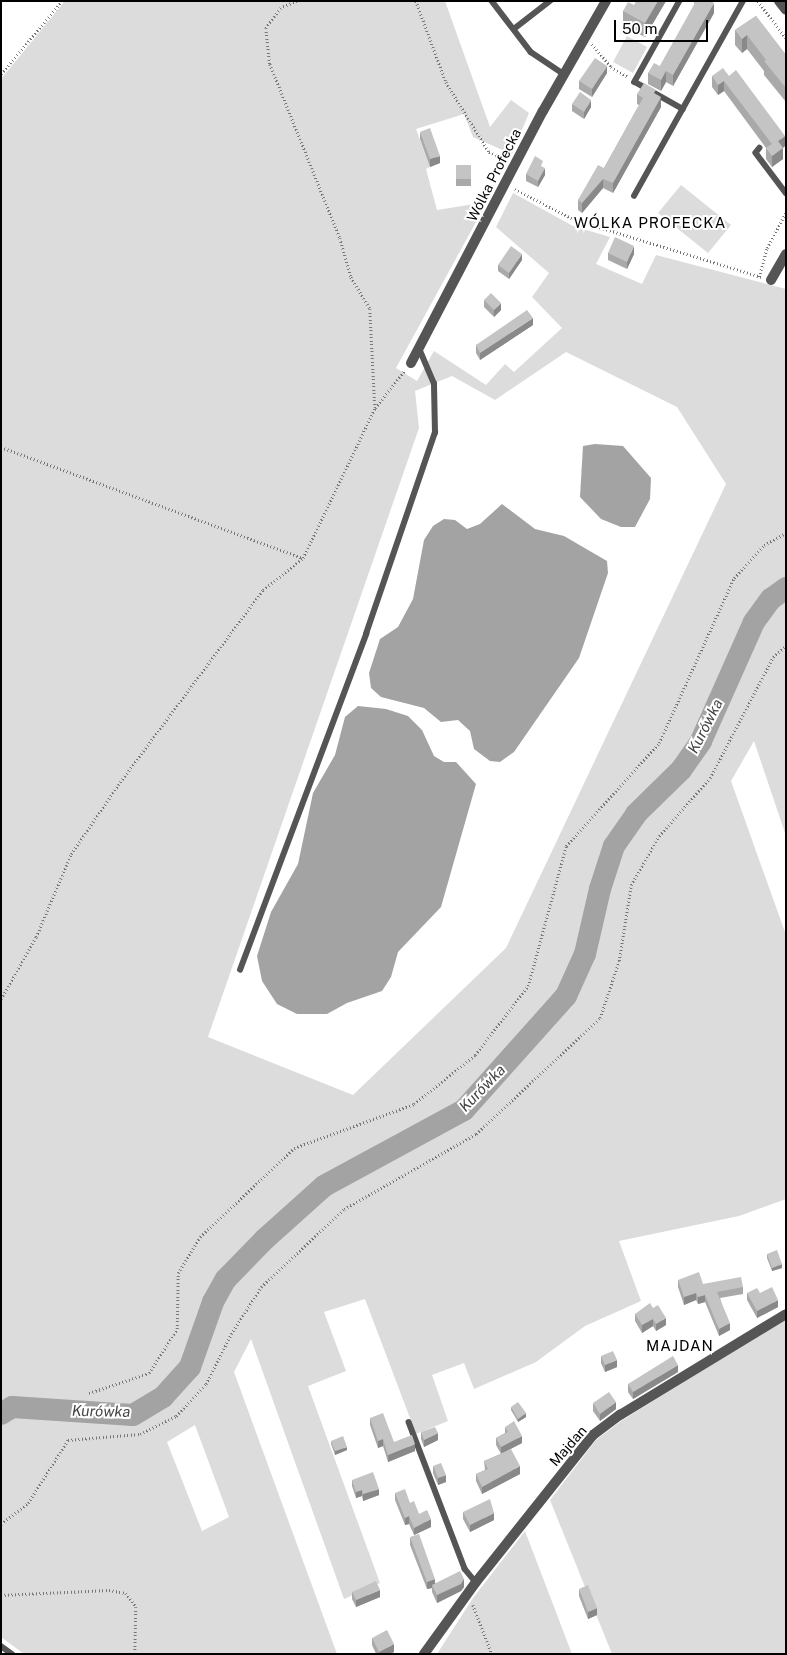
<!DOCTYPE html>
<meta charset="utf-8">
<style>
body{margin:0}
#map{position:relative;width:787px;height:1655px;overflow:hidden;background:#fff;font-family:"Public Sans",sans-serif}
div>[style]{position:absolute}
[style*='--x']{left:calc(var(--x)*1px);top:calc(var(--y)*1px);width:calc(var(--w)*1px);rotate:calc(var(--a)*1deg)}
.green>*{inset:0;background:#dcdcdc}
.water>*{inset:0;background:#a3a3a3}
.river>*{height:22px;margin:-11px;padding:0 11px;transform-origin:11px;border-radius:11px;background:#a3a3a3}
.path>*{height:2.5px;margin-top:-1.25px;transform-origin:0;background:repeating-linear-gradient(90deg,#777 0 1px,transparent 0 3.5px)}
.lane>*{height:5.5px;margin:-2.75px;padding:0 2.75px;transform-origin:2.75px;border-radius:2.75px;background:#555}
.street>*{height:10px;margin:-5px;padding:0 5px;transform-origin:5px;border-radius:5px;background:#555}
.wall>*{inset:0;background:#a9a9a9}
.shaded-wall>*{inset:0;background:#898989}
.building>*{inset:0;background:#c4c4c4}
span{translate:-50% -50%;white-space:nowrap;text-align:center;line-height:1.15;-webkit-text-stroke:4px #fff;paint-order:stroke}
.street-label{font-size:14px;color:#000}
.neighbourhood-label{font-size:15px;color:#000;letter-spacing:1px}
.water-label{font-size:15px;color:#444;font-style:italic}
.frame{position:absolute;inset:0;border:2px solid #000;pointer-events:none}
.scale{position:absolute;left:614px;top:20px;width:94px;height:22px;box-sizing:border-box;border:2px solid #000;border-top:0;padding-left:6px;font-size:15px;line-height:18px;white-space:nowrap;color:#000;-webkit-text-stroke:4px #fff;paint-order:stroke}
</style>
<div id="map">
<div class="green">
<i style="clip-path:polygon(evenodd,65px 1px,445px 1px,490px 127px,511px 100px,529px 113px,512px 154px,473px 137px,464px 114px,416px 129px,430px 167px,426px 169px,437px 210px,487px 202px,396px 368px,417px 381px,434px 351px,486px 385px,505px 364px,514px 372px,562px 328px,532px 297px,549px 273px,496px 227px,513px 193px,573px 226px,610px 237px,596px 264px,642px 284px,656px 255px,786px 289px,786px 836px,754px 741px,731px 781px,786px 935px,786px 1199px,739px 1216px,619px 1241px,641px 1301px,585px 1326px,536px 1362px,474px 1389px,464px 1363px,432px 1375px,448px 1421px,416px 1434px,365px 1299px,324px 1312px,346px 1371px,308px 1386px,380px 1583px,344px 1599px,251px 1339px,234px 1372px,337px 1654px,24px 1654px,1px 1637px,1px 79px,65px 1px,566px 352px,677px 407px,726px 484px,506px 948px,353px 1095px,208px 1037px,419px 428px,415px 391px,452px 376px,495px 400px,566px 352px,65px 1px,195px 1425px,229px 1517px,202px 1531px,167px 1442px,195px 1425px)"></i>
<i style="clip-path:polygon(627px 36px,647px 47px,633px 73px,613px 62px)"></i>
<i style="clip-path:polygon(681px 185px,731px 225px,708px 253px,658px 213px)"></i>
<i style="clip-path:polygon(786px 1319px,786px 1654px,612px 1654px,550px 1500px,596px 1440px,621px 1421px)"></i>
<i style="clip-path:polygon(525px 1531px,572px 1654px,437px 1654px,473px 1598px)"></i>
</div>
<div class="water">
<i style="clip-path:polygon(595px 444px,623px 446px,651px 478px,650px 499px,635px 527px,621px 527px,601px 519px,580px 497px,583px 446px)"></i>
<i style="clip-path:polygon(502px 504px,535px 529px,564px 536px,607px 561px,608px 573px,579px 658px,514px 752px,500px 762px,490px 761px,474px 749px,470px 731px,458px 720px,441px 722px,424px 708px,381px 697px,371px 688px,369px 673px,380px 639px,398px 627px,413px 599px,424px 540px,433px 526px,444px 519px,455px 520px,467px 529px,480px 524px)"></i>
<i style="clip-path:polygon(358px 706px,386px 709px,408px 716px,422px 730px,434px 756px,444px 762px,456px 762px,476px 784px,441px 907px,398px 952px,391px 977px,382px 991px,347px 1003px,327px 1014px,297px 1014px,277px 1004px,262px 981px,257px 956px,271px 912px,298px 864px,313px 793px,335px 755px,345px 717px)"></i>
</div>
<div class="river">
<i style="--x:1;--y:1414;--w:13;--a:-32"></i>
<i style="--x:12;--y:1407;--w:121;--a:3.8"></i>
<i style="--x:133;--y:1415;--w:35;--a:-31"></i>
<i style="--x:163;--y:1397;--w:40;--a:-48"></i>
<i style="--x:190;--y:1367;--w:69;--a:-70.5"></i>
<i style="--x:213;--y:1302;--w:26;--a:-61"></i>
<i style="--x:226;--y:1279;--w:56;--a:-45.7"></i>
<i style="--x:265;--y:1239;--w:79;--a:-41.9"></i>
<i style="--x:324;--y:1186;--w:159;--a:-28.5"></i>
<i style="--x:464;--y:1110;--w:153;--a:-48.2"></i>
<i style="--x:566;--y:996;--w:46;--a:-65.7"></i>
<i style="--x:585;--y:954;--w:67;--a:-77"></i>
<i style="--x:600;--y:889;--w:45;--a:-72"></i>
<i style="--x:614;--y:846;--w:39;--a:-55"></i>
<i style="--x:636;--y:814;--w:63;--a:-44.4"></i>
<i style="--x:681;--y:770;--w:35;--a:-55"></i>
<i style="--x:701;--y:741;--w:130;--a:-66"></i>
<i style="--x:754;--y:622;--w:29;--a:-54"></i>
<i style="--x:771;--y:599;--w:19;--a:-36"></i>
</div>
<div class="path">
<i style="--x:297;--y:1;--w:17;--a:156"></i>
<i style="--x:281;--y:8;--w:25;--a:127"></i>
<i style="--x:266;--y:28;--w:36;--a:84"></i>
<i style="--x:270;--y:64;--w:188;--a:68.1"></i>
<i style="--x:340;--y:238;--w:41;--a:74.2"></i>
<i style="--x:351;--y:277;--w:37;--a:59"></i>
<i style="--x:370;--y:309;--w:98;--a:87.1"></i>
<i style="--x:416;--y:1;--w:86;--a:69.7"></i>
<i style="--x:446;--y:82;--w:82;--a:58.4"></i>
<i style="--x:489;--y:152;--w:17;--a:24"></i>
<i style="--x:758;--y:1;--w:46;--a:52.9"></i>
<i style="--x:592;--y:44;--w:30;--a:50"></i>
<i style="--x:611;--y:67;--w:20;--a:30"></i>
<i style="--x:1;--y:74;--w:95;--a:-50.1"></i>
<i style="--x:515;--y:189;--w:65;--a:27.3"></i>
<i style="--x:573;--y:219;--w:197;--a:17.1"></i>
<i style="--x:759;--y:277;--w:30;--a:-75"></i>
<i style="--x:767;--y:248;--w:40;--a:-62"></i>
<i style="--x:1;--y:447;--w:322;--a:20.2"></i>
<i style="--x:1;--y:999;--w:71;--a:-60.6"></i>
<i style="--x:36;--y:937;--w:90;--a:-67.1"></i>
<i style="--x:71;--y:854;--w:83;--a:-55.7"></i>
<i style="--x:118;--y:785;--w:243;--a:-53.4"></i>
<i style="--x:263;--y:590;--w:51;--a:-38.7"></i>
<i style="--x:303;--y:558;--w:166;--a:-64.4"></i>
<i style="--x:375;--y:408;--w:48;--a:-51.7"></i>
<i style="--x:89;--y:1393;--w:63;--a:-18.4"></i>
<i style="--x:149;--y:1373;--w:52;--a:-57.5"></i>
<i style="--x:177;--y:1329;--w:56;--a:-89"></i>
<i style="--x:178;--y:1273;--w:42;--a:-58.6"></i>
<i style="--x:200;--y:1237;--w:129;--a:-43.4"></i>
<i style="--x:294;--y:1148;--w:128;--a:-20.1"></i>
<i style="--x:414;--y:1104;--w:78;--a:-38.8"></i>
<i style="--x:475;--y:1055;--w:87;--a:-52.5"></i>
<i style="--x:528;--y:986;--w:145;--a:-74.8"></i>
<i style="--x:566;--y:846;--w:139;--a:-47.9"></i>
<i style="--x:659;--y:743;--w:181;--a:-65.6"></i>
<i style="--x:734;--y:578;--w:45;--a:-47.7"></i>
<i style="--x:764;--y:545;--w:25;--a:-29"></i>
<i style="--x:1;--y:1524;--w:34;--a:-38"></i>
<i style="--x:28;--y:1503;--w:75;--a:-57.6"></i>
<i style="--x:68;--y:1440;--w:72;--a:-4.8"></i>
<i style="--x:140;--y:1434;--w:40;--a:-26.6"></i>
<i style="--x:176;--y:1416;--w:44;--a:-46.8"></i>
<i style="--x:206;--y:1384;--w:56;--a:-63.4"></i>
<i style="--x:231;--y:1334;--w:56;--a:-57.4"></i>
<i style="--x:261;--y:1287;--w:114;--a:-43.2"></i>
<i style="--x:344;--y:1209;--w:152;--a:-29.6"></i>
<i style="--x:476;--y:1134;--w:170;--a:-43.1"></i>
<i style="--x:600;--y:1018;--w:60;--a:-71.6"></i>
<i style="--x:619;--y:961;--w:77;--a:-81"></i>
<i style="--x:631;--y:885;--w:56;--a:-60.3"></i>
<i style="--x:659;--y:836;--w:77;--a:-48.7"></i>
<i style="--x:710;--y:778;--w:136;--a:-62.5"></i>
<i style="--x:773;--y:657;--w:17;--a:-40"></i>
<i style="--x:1;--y:1595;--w:108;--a:-2.7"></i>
<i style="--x:109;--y:1590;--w:17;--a:10"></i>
<i style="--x:126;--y:1593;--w:17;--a:54"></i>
<i style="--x:136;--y:1607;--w:47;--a:91.2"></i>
<i style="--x:473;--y:1605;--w:53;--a:68.8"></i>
</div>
<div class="lane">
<i style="--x:492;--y:1;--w:64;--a:52.6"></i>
<i style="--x:531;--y:52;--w:40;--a:34"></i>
<i style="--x:680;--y:1;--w:93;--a:119.1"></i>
<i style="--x:635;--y:82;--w:55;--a:29.4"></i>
<i style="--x:514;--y:29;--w:46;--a:-37.9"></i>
<i style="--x:760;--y:148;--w:6;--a:129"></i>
<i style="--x:756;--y:153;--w:50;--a:53.1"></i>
<i style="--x:634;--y:196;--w:223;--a:-60.8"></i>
<i style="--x:240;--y:970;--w:359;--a:-69.4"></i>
<i style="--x:366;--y:634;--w:213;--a:-71.1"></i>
<i style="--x:435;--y:433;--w:49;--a:-91.2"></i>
<i style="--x:434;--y:384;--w:38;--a:-113"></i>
<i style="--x:409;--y:1422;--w:157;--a:69.1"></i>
<i style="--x:465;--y:1569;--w:17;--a:50"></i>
<i style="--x:1;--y:1646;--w:14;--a:36"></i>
</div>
<div class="street">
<i style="--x:779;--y:1;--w:11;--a:52"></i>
<i style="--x:771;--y:280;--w:30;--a:-60"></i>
<i style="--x:411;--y:363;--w:284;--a:-62.4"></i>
<i style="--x:543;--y:111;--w:127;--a:-60.2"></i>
<i style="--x:424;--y:1654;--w:89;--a:-54.2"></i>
<i style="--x:476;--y:1582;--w:188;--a:-51.5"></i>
<i style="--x:593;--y:1435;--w:34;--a:-37"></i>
<i style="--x:620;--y:1415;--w:194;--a:-31.3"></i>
</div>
<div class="wall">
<i style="clip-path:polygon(666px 1px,645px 37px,623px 26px,623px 11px,634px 5px)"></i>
<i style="clip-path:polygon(694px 1px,711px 1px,714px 13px,673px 86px,666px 82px,661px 91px,648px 84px,648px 73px,660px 66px,695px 4px,694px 3px)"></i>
<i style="clip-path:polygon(756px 16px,786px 55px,786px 102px,764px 75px,764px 71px,747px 49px,742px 53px,735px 45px,735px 30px)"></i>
<i style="clip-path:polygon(607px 73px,592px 97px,579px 89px,579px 81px)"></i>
<i style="clip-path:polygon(712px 76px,729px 76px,785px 146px,783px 148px,783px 159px,772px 167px,766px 159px,766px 148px,724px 91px,718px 95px,712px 87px)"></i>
<i style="clip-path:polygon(637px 94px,656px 95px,661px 107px,613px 193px,603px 188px,582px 213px,578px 210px,578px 200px,604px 168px,639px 105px,637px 104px)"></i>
<i style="clip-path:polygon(572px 104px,591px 107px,584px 119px,572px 111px)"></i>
<i style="clip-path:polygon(420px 132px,440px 163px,430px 167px,420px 139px)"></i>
<i style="clip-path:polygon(456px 165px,471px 165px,471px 186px,456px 186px)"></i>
<i style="clip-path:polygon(543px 167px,545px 175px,538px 187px,526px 181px,526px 174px)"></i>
<i style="clip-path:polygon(608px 253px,634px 254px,627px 269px,608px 260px)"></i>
<i style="clip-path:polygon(522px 260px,509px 279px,498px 271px,498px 265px)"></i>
<i style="clip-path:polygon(484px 300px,501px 310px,494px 317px,484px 307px)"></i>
<i style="clip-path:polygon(533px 325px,480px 360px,476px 353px,476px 345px)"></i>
<i style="clip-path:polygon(767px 1254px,782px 1268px,772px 1271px,767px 1258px)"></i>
<i style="clip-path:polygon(678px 1280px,703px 1284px,743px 1287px,743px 1294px,720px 1298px,730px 1330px,719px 1336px,705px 1302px,698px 1304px,696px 1300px,684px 1305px,678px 1287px)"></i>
<i style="clip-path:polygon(747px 1293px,760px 1293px,778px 1307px,757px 1318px,747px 1300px)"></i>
<i style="clip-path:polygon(653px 1308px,666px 1325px,656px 1331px,653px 1326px,642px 1333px,635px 1321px,635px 1314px)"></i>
<i style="clip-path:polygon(601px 1356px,617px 1367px,605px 1372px,601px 1363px)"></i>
<i style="clip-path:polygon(678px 1372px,633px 1399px,628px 1392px,628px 1384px)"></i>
<i style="clip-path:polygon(593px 1403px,616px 1409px,600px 1421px,593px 1411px)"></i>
<i style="clip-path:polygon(511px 1407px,526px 1417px,518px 1422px,511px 1410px)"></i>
<i style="clip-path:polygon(370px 1418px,394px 1442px,415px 1451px,388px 1462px,383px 1446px,378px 1448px,370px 1425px)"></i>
<i style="clip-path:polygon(505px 1427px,522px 1443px,501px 1454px,520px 1474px,482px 1494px,476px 1481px,476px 1474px,485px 1470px,484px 1461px,501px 1454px,496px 1445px,496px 1438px,505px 1433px)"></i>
<i style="clip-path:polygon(421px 1432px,438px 1440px,424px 1447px,421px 1439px)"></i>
<i style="clip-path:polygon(331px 1441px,347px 1450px,335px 1455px,331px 1444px)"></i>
<i style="clip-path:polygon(433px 1466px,446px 1482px,438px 1485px,433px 1473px)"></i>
<i style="clip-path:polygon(352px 1480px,379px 1495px,363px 1501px,362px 1496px,356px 1498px,352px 1486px)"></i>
<i style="clip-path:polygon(395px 1493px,410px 1503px,419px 1514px,431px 1527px,414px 1535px,409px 1524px,405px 1525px,395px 1500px)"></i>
<i style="clip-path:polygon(463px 1512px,494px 1520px,470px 1532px,463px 1519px)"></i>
<i style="clip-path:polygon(410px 1537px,435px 1583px,464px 1587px,461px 1591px,437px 1603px,432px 1592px,432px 1588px,427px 1589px,410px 1545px)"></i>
<i style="clip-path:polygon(579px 1589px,597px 1615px,588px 1619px,579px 1596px)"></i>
<i style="clip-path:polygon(352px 1592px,380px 1597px,356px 1607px,352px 1599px)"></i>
<i style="clip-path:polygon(372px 1638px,394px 1652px,390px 1654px,376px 1654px,372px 1645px)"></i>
</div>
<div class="shaded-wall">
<i style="clip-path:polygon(658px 1px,666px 1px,645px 37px,645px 23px)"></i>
<i style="clip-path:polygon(714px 3px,714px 13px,673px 86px,673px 75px)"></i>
<i style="clip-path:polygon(747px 35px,747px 49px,742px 53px,742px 39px)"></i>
<i style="clip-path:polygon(607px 66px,607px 73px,592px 97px,592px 89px)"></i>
<i style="clip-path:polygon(666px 71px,666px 82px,661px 91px,661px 80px)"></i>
<i style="clip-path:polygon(724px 81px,724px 91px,718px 95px,718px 85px)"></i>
<i style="clip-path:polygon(661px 97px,661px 107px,613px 193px,613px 183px)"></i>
<i style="clip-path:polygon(591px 100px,591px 107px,584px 119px,584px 112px)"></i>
<i style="clip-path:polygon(785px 136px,785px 146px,778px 152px,778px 141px)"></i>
<i style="clip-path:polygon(783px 148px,783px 159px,772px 167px,772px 156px)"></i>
<i style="clip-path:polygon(440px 156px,440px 163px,430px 167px,430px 159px)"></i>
<i style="clip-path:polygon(545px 168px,545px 175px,538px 187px,538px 181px)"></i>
<i style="clip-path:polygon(603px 179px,603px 188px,582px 213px,582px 203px)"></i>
<i style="clip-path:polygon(634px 246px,634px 254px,627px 269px,627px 262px)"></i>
<i style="clip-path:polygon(522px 254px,522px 260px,509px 279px,509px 273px)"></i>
<i style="clip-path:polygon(501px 303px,501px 310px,494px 317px,494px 310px)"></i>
<i style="clip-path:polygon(533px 318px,533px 325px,480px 360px,480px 353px)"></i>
<i style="clip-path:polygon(782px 1264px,782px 1268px,772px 1271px,772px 1268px)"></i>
<i style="clip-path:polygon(696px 1293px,696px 1300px,684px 1305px,684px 1297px)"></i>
<i style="clip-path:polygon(705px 1295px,705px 1302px,698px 1304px,698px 1297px)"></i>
<i style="clip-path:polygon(778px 1300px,778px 1307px,757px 1318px,757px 1311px)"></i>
<i style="clip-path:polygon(666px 1318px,666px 1325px,656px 1331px,656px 1324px)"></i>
<i style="clip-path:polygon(653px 1319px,653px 1326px,642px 1333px,642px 1325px)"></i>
<i style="clip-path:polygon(730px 1323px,730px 1330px,719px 1336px,719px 1329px)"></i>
<i style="clip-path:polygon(617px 1360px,617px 1367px,605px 1372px,605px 1365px)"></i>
<i style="clip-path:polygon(678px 1365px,678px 1372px,633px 1399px,633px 1392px)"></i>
<i style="clip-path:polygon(616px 1402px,616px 1409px,600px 1421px,600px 1414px)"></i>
<i style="clip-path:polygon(526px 1413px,526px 1417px,518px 1422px,518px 1419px)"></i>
<i style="clip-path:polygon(438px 1433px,438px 1440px,424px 1447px,424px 1440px)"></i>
<i style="clip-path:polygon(522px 1436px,522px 1443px,501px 1454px,501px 1447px)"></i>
<i style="clip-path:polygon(383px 1439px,383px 1446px,378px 1448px,378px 1441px)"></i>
<i style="clip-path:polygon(415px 1444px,415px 1451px,388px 1462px,388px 1455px)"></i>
<i style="clip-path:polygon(347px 1447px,347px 1450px,335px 1455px,335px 1451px)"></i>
<i style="clip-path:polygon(520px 1466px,520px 1474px,482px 1494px,482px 1487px)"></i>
<i style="clip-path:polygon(446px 1475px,446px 1482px,438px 1485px,438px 1478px)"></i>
<i style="clip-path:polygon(379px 1489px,379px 1495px,363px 1501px,363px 1494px)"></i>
<i style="clip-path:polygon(362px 1490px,362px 1496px,356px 1498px,356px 1492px)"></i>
<i style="clip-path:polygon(494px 1513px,494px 1520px,470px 1532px,470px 1525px)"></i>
<i style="clip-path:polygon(409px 1516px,409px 1524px,405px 1525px,405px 1518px)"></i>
<i style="clip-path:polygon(431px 1519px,431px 1527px,414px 1535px,414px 1528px)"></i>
<i style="clip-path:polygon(435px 1579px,435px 1586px,432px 1585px,432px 1588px,427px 1589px,427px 1582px)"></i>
<i style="clip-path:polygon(464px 1579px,464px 1587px,461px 1591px,437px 1603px,437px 1595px)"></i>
<i style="clip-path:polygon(380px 1590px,380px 1597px,356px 1607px,356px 1600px)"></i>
<i style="clip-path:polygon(597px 1608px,597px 1615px,588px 1619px,588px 1612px)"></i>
<i style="clip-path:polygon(394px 1644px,394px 1652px,390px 1654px,379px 1654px,379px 1652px)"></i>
</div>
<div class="building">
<i style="clip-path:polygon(636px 1px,658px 1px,645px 23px,623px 11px,628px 2px,634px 5px)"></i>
<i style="clip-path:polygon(696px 1px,711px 1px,714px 3px,673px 75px,666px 71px,661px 80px,648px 73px,654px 63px,660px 66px)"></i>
<i style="clip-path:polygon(756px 16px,786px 55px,786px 88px,764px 61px,766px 60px,747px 35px,742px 39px,735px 30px)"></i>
<i style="clip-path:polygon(595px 58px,607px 66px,592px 89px,579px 81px)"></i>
<i style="clip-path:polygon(723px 68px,729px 76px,736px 70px,785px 136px,778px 141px,783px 148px,772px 156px,766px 148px,772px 144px,724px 81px,718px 85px,712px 76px)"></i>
<i style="clip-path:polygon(644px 83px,656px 90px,654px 93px,661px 97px,613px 183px,603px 179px,582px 203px,578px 200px,598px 165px,604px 168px,643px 98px,637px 94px)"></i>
<i style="clip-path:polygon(580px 92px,591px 100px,584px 112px,572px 104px)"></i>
<i style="clip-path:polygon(430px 128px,440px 156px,430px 159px,420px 132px)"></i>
<i style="clip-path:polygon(535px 156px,543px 161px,541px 166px,545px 168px,538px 181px,526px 174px)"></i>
<i style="clip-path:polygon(456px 165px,471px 165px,471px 179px,456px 179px)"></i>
<i style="clip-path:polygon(615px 237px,634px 246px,627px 262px,608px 253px)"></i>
<i style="clip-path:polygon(511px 246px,522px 254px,509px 273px,498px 265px)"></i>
<i style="clip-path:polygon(491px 293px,501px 303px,494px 310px,484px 300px)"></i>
<i style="clip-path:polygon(527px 310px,533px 318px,480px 353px,476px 345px)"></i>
<i style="clip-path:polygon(777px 1250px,782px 1264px,772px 1268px,767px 1254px)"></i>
<i style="clip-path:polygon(699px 1272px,703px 1284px,741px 1277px,743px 1287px,717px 1292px,730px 1323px,719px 1329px,705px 1295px,698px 1297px,696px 1293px,684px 1297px,678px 1280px)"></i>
<i style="clip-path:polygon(772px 1287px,778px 1300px,757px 1311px,747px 1293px,757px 1288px,760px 1293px)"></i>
<i style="clip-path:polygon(650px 1303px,653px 1308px,658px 1305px,666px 1318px,656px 1324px,653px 1319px,642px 1325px,635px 1314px)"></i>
<i style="clip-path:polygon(613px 1351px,617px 1360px,605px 1365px,601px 1356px)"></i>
<i style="clip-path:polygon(673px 1356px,678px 1365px,633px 1392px,628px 1384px)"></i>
<i style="clip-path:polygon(609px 1392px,616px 1402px,600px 1414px,593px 1403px)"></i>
<i style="clip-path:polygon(518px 1402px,526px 1413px,518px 1419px,511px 1407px)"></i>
<i style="clip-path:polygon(383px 1413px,394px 1442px,412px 1435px,415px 1444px,388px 1455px,383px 1439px,378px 1441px,370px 1418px)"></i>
<i style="clip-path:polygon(514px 1421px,522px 1436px,501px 1447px,496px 1438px,508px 1432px,505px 1427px)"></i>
<i style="clip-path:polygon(435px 1427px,438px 1433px,424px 1440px,421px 1432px)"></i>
<i style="clip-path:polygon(343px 1436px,347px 1447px,335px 1451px,331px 1441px)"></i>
<i style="clip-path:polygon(511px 1449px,520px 1466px,482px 1487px,476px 1474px,488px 1469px,484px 1461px)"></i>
<i style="clip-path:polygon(441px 1463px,446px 1475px,438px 1478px,433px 1466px)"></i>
<i style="clip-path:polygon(373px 1472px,379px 1489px,363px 1494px,362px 1490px,356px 1492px,352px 1480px)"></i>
<i style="clip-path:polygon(405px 1489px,410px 1503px,414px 1501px,419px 1514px,427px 1510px,431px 1519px,414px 1528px,409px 1516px,405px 1518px,395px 1493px)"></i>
<i style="clip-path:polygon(490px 1499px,494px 1513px,470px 1525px,463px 1512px)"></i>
<i style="clip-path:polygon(419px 1534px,435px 1579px,427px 1582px,410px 1537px)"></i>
<i style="clip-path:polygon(460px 1571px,464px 1579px,461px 1584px,437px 1595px,432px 1585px)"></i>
<i style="clip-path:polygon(376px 1581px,380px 1590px,356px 1600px,352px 1592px)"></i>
<i style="clip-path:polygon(588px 1585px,597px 1608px,588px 1612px,579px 1589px)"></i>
<i style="clip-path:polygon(387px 1630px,394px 1644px,379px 1652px,372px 1638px)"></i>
</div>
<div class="street-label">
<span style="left:494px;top:175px;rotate:-63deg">Wólka Profecka</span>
<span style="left:568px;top:1446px;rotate:-49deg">Majdan</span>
</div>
<div class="neighbourhood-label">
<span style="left:650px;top:223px">WÓLKA PROFECKA</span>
<span style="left:680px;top:1346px">MAJDAN</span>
</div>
<div class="water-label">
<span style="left:705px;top:726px;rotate:-63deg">Kurówka</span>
<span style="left:482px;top:1088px;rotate:-46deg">Kurówka</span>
<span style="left:101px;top:1411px;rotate:1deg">Kurówka</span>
</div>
<div class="frame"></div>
<div class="scale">50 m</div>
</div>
